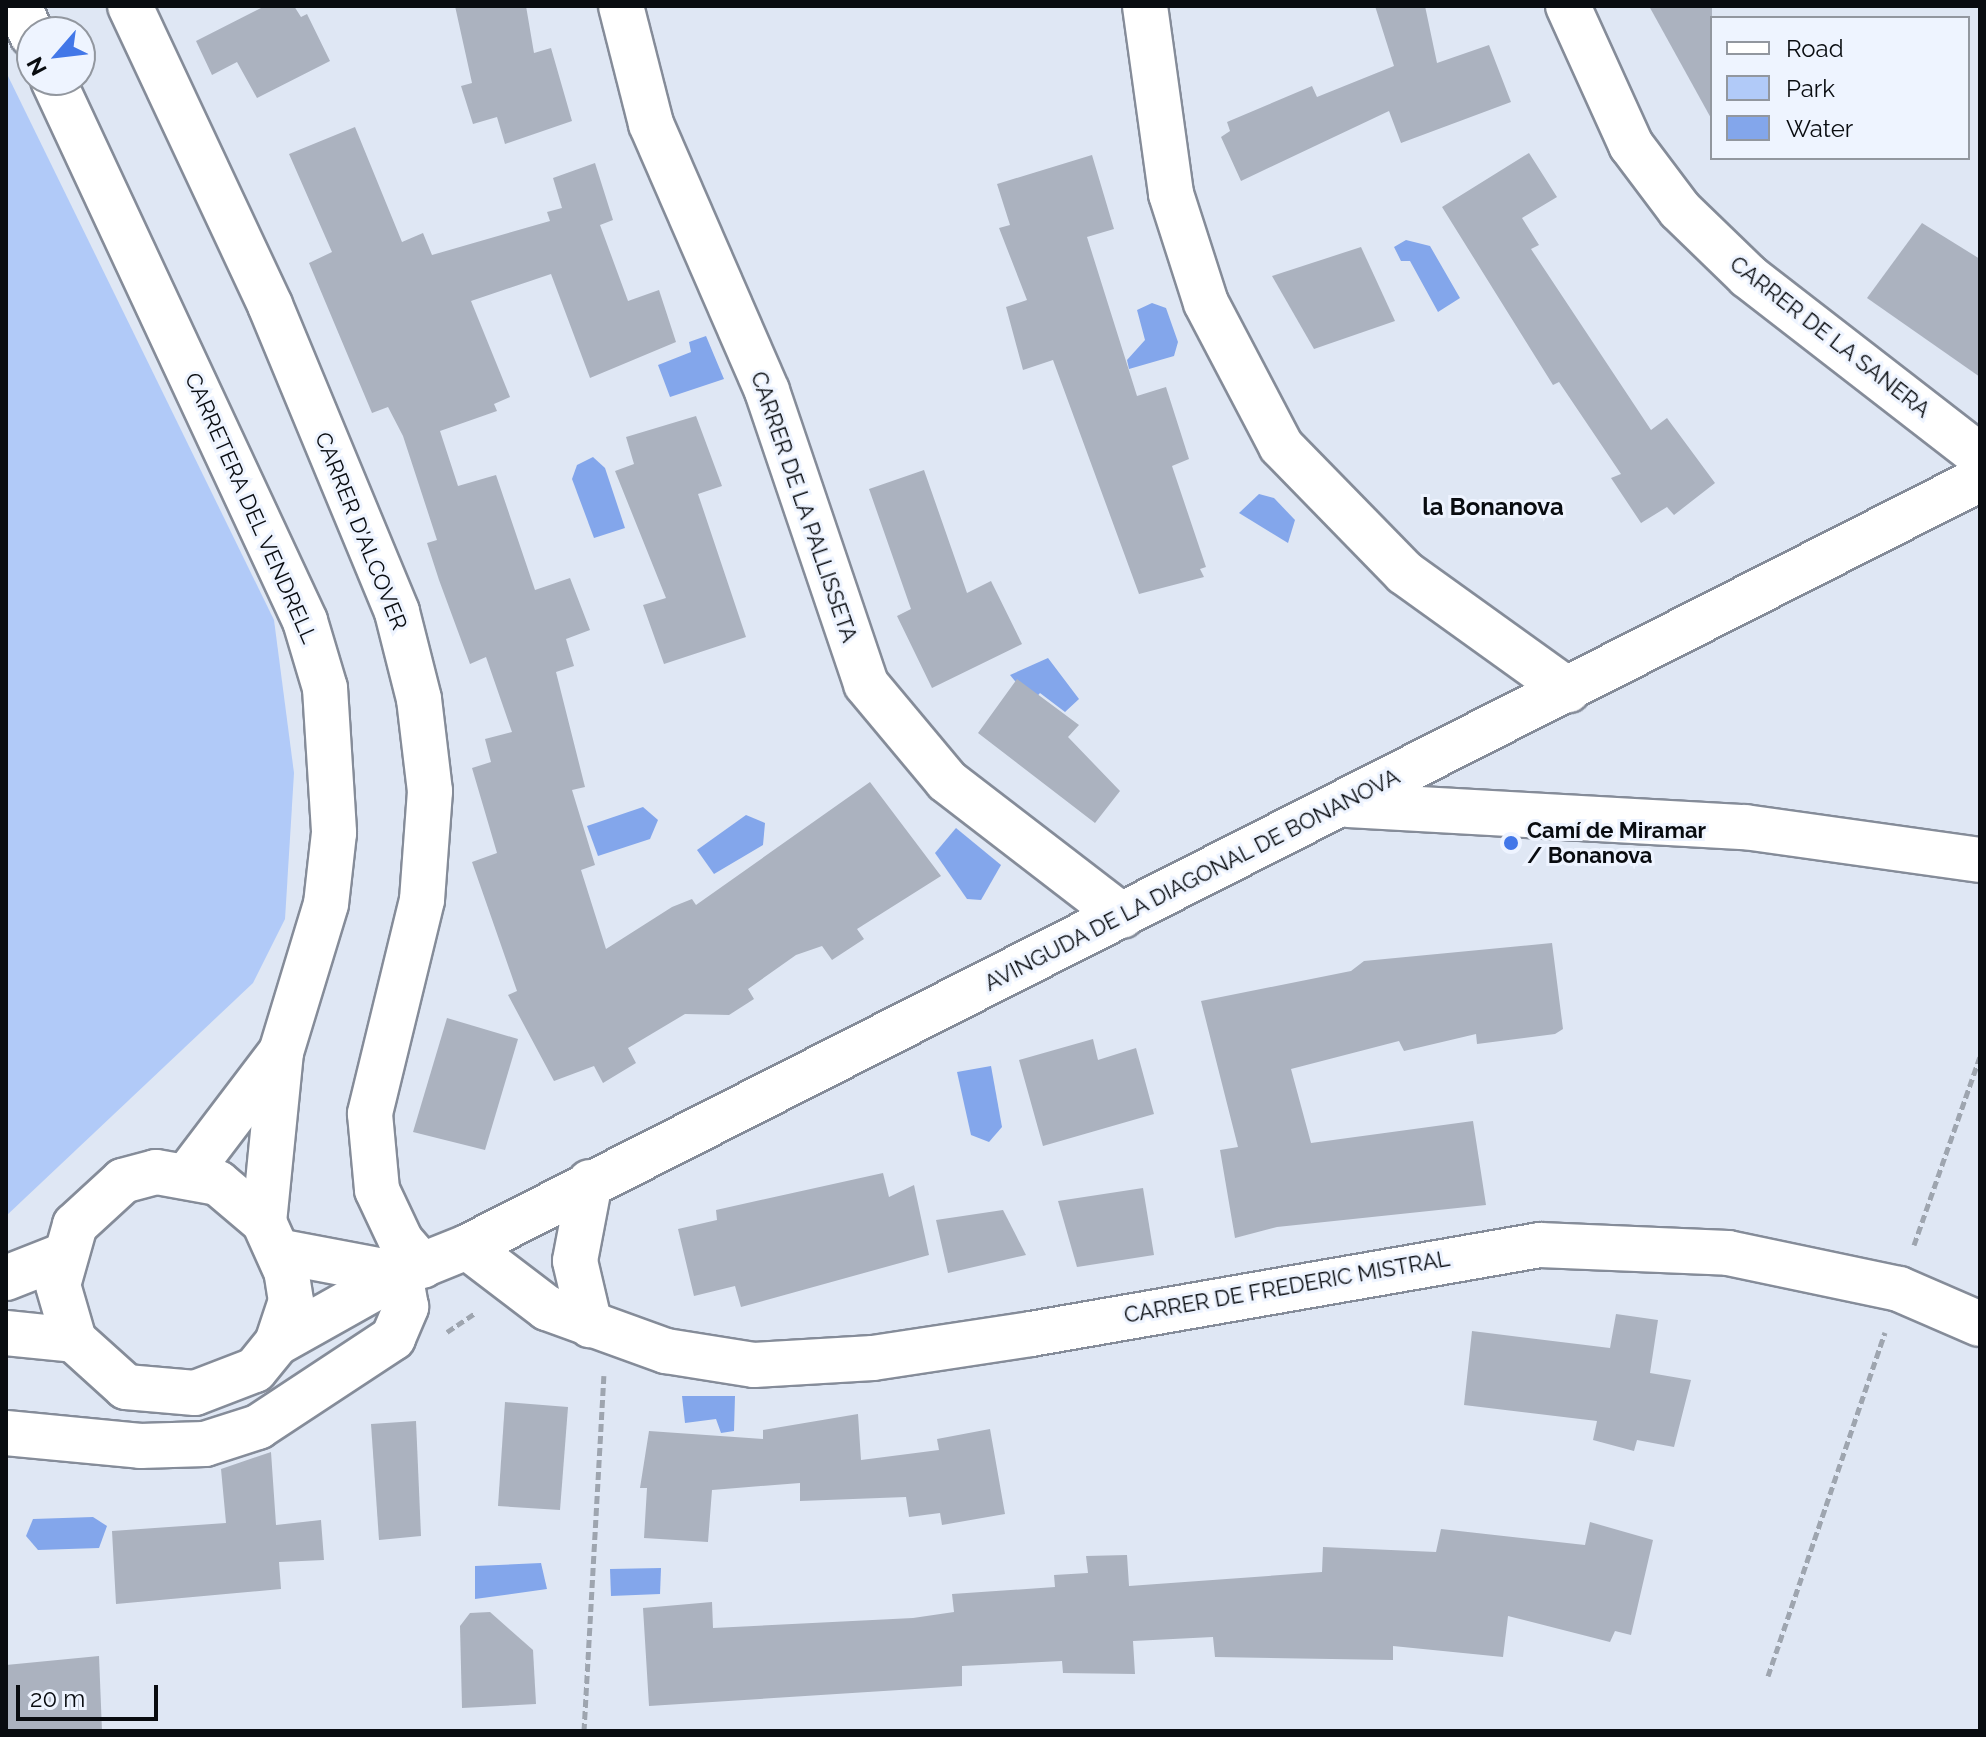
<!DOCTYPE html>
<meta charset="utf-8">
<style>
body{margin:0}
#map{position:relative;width:1986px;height:1737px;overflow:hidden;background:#dfe7f4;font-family:Raleway,sans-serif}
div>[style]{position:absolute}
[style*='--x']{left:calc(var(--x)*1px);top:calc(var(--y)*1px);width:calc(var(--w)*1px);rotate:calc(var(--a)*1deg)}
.green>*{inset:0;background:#b1caf8}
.water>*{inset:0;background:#83a6eb}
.building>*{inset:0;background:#abb2bf}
.path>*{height:5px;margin-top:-2.5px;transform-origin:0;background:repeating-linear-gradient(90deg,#9ea5af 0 8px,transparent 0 12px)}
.roads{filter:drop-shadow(2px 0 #858c99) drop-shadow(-2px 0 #858c99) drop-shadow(0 2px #858c99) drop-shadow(0 -2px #858c99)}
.minor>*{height:44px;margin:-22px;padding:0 22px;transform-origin:22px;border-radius:22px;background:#fff}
.dots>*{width:22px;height:22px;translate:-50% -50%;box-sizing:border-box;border:4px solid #eef4ff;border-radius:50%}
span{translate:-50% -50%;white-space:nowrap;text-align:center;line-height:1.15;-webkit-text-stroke:6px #eef4ff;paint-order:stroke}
.street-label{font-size:22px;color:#090c10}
.poi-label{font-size:22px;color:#090c10;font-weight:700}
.left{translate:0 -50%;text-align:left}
.neighbourhood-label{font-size:24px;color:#090c10;font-weight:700}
.frame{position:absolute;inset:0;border:8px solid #090c10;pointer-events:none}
.legend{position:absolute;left:1710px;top:16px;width:260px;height:144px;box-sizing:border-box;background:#eef4ff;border:2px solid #92979f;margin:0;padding:10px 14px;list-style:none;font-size:24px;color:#090c10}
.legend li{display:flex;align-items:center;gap:16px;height:40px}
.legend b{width:40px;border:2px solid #92979f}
.north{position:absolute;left:16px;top:16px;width:80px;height:80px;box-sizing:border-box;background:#eef4ff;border:2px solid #92979f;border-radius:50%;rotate:242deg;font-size:22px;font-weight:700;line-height:32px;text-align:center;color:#090c10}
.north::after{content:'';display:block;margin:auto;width:28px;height:36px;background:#4277e8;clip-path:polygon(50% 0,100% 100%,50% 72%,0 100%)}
.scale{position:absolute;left:16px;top:1685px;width:142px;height:36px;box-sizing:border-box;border:4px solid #090c10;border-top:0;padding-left:10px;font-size:24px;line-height:28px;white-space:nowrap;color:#090c10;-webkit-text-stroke:6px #eef4ff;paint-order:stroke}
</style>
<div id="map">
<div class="green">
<i style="clip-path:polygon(6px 72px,274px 620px,294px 773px,285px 919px,253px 983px,6px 1216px)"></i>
</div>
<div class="water">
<i style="clip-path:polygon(1406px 240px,1430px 246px,1460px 298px,1438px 312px,1410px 261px,1401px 261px,1394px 247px)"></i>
<i style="clip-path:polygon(1152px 303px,1166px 308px,1178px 342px,1174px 356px,1129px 369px,1127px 360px,1145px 340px,1137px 310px)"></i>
<i style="clip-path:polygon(706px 336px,724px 379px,670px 397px,658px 365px,691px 352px,689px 342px)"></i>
<i style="clip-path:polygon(593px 457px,605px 468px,625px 528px,594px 538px,572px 479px,577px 465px)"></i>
<i style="clip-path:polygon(1259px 494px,1274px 498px,1295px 520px,1288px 543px,1239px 513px)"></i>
<i style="clip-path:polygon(1048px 658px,1079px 699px,1065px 712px,1040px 693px,1032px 702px,1010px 675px)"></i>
<i style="clip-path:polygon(643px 807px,658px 820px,650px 839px,598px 856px,587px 826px)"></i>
<i style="clip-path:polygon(746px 815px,765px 823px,763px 845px,714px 874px,697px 850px)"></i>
<i style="clip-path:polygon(956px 828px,1001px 865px,981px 900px,967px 899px,935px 853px)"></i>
<i style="clip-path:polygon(991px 1066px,1002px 1127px,989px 1142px,971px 1135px,957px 1072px)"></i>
<i style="clip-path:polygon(682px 1396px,735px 1396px,734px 1431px,721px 1433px,716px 1419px,685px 1423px)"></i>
<i style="clip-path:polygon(93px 1517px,107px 1526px,99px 1548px,38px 1550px,26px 1536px,33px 1519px)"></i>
<i style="clip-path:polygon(541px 1563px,547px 1589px,475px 1599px,475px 1566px)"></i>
<i style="clip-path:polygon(661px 1568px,660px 1594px,611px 1596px,610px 1569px)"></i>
</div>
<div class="building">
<i style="clip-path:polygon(265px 6px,294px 6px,301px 17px,307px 14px,330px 61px,257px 98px,237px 62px,212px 75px,196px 41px)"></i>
<i style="clip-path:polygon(455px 6px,526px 6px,534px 53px,551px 48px,572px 121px,505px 144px,497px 117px,473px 124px,461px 86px,472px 83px)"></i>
<i style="clip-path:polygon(1375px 6px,1425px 6px,1437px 63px,1489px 45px,1511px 102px,1401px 143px,1389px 111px,1241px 181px,1221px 137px,1230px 131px,1227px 122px,1312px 86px,1317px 97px,1394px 66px)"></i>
<i style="clip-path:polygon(1649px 6px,1712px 6px,1712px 120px)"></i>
<i style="clip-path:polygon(355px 127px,402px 242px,423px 233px,432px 255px,550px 221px,547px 212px,562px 208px,553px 178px,595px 163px,613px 220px,600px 225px,628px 301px,659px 290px,676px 342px,590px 378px,551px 274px,471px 301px,510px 397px,494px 404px,497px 411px,440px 431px,458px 486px,496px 475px,535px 590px,570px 578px,590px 630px,566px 639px,574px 666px,556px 672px,585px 787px,572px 790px,595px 865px,581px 870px,606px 949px,672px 907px,692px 899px,696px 905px,870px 782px,941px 876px,857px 929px,864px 939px,832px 960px,822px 946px,796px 955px,748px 989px,754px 999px,729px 1015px,685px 1014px,628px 1048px,636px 1063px,603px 1083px,594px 1066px,554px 1081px,508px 995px,517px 991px,472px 862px,497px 853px,472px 768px,491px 762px,485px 739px,512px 732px,486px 657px,470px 664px,439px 580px,427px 543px,437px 540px,403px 436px,388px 407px,372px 413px,309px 263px,332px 252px,289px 154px)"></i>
<i style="clip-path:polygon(1529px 153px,1557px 197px,1522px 218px,1539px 245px,1531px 249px,1651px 430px,1667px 418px,1715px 483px,1674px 515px,1667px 507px,1641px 523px,1611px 478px,1621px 474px,1559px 382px,1553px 385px,1442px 207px)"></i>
<i style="clip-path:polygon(1092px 155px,1114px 229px,1087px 237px,1137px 396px,1166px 387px,1189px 459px,1172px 466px,1206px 567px,1200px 569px,1204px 577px,1139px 594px,1053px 360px,1023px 370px,1006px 307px,1027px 300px,999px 228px,1010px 225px,997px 184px)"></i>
<i style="clip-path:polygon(1922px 223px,1980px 259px,1980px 377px,1867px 298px)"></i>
<i style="clip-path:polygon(1361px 247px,1395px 321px,1314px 349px,1272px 276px)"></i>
<i style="clip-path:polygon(696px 416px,722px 486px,698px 494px,746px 637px,664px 664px,643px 605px,666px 598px,615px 471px,634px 464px,626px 437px)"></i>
<i style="clip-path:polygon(924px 470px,967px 593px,991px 581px,1022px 644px,932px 688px,897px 616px,911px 609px,869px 489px)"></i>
<i style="clip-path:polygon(1017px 679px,1079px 725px,1068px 737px,1120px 791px,1095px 823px,978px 733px)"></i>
<i style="clip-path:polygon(1552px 943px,1563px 1029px,1555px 1034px,1477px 1044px,1476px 1034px,1404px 1051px,1399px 1041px,1291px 1069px,1311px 1143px,1473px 1121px,1486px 1205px,1277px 1227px,1235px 1238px,1220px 1150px,1238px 1147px,1201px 1001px,1351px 971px,1364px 961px)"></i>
<i style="clip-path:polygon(447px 1018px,518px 1039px,485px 1150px,413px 1132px)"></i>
<i style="clip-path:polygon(1093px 1039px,1098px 1060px,1136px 1048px,1154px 1114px,1043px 1146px,1019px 1060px)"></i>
<i style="clip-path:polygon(883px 1173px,889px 1197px,914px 1185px,929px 1255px,741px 1307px,735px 1286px,694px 1296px,678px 1229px,717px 1220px,716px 1210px)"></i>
<i style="clip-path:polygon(1143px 1188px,1154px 1255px,1077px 1267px,1058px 1201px)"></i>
<i style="clip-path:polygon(1003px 1210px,1026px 1255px,948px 1273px,936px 1220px)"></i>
<i style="clip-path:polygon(1616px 1314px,1658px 1320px,1650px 1373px,1691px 1380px,1674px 1447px,1637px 1440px,1634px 1451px,1593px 1440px,1597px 1421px,1464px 1405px,1472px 1331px,1610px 1348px)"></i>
<i style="clip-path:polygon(505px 1402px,568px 1407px,560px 1510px,498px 1506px)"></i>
<i style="clip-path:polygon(858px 1414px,861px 1460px,939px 1450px,937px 1439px,990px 1429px,1005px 1514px,942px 1525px,940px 1513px,909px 1517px,906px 1497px,800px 1501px,800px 1483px,712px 1490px,708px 1542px,644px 1538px,647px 1488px,640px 1488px,649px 1431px,763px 1439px,763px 1430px)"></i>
<i style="clip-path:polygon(416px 1421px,421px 1536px,379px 1540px,371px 1424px)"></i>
<i style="clip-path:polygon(271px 1452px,276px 1525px,321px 1520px,324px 1560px,279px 1562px,281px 1589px,116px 1604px,112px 1531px,226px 1523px,221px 1469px)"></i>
<i style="clip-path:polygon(1590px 1522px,1653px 1540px,1631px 1635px,1615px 1631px,1610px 1642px,1508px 1616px,1503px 1657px,1393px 1646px,1393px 1660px,1215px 1657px,1213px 1637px,1133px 1641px,1135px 1674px,1063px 1673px,1062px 1661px,962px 1666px,962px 1686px,649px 1706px,643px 1608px,712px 1602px,713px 1628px,913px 1618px,954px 1612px,952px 1594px,1055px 1587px,1054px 1575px,1088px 1573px,1086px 1556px,1127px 1555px,1129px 1586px,1322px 1572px,1323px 1547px,1436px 1552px,1441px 1529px,1585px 1545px)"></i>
<i style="clip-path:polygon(490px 1612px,533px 1650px,536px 1704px,462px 1708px,460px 1626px,470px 1613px)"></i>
<i style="clip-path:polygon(99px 1656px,102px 1731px,6px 1730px,6px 1665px)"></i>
</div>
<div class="path">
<i style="--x:1914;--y:1245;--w:199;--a:-70.7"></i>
<i style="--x:447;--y:1332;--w:34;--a:-34"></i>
<i style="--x:1768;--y:1676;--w:363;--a:-71.2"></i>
<i style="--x:584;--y:1731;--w:356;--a:-86.8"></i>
</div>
<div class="roads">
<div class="minor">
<i style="--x:19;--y:6;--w:32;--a:66"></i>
<i style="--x:130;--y:6;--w:330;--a:64.9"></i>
<i style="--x:270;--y:305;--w:332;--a:67.5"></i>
<i style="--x:397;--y:612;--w:90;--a:75.8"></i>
<i style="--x:419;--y:699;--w:93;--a:83.2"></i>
<i style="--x:430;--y:791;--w:109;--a:94.2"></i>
<i style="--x:422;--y:900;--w:220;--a:103.7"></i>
<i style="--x:370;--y:1114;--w:76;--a:84.7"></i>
<i style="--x:377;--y:1190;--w:56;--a:64.8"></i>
<i style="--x:401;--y:1241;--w:33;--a:49"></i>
<i style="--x:621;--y:6;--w:122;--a:75.7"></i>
<i style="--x:651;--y:124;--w:291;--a:66.5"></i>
<i style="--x:767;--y:391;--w:309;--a:71.3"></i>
<i style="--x:866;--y:684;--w:126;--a:50.1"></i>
<i style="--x:947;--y:781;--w:221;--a:37.6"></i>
<i style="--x:1145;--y:6;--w:190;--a:82.1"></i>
<i style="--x:1171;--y:194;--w:114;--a:72.2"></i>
<i style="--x:1206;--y:303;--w:161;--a:62.3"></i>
<i style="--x:1281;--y:446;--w:177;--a:45.7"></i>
<i style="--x:1405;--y:573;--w:201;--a:35.7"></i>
<i style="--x:1568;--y:6;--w:153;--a:65.6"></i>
<i style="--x:1631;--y:145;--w:81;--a:53"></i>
<i style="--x:1680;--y:210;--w:95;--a:44.1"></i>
<i style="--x:1748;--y:276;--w:294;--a:37.8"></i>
<i style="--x:53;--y:80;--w:597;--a:65.02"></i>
<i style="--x:305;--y:621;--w:70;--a:73.4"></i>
<i style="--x:325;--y:688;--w:145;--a:86.4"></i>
<i style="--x:334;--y:833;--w:71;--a:96.4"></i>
<i style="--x:326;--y:904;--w:155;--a:106.9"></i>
<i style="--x:281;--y:1052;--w:171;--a:95.7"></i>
<i style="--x:1348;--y:805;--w:398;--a:3.2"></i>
<i style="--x:1745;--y:827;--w:237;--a:8"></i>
<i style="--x:189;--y:1173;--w:152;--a:-52.8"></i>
<i style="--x:590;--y:1182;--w:80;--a:100.8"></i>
<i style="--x:575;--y:1261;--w:66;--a:76.8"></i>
<i style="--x:467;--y:1247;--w:101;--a:37.3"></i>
<i style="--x:547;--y:1308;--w:127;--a:19.9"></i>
<i style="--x:666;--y:1351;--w:89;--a:9"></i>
<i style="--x:754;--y:1365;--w:119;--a:-3.4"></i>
<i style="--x:873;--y:1358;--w:160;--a:-8.6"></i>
<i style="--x:1031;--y:1334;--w:517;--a:-9.92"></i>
<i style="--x:1540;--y:1245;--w:188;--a:2.4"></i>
<i style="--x:1728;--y:1253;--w:175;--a:11.9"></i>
<i style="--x:1899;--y:1289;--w:88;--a:23.4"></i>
<i style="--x:278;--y:1251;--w:124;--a:10.7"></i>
<i style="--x:6;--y:1278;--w:60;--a:-21.4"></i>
<i style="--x:6;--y:1333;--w:68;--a:5.9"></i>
<i style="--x:277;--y:1343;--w:44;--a:-71.6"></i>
<i style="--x:291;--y:1301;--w:30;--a:-99"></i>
<i style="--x:286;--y:1271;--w:54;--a:-114.2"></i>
<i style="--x:264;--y:1222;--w:60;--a:-139.7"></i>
<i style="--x:218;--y:1183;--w:63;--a:-169.9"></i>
<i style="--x:156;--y:1172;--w:34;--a:165"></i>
<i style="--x:123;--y:1181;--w:65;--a:137.5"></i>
<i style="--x:75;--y:1225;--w:62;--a:105.8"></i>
<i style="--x:58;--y:1285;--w:57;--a:73.8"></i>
<i style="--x:74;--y:1340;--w:70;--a:42.1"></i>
<i style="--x:126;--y:1387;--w:69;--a:5"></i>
<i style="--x:195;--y:1393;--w:64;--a:-21"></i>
<i style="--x:255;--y:1370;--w:35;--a:-51"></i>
<i style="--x:277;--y:1343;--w:141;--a:-29.3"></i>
<i style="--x:400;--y:1274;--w:72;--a:-21.9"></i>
<i style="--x:467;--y:1247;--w:1697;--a:-26.91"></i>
<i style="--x:6;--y:1433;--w:135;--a:5.5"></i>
<i style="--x:140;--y:1446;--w:65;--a:-1.8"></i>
<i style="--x:205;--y:1444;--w:56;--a:-17.8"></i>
<i style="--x:258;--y:1427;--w:162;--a:-33.4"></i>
<i style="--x:393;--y:1338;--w:34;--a:-67"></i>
<i style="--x:406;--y:1307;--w:34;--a:-100"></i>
</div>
</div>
<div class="dots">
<i style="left:1511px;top:843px;background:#4277e8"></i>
</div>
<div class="street-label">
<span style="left:1830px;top:337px;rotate:38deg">CARRER DE LA SANERA</span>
<span style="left:804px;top:507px;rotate:71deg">CARRER DE LA PALLISSETA</span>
<span style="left:251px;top:508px;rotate:66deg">CARRETERA DEL VENDRELL</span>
<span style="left:361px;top:531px;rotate:68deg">CARRER D'ALCOVER</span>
<span style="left:1192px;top:880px;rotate:-27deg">AVINGUDA DE LA DIAGONAL DE BONANOVA</span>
<span style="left:1287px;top:1287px;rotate:-10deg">CARRER DE FREDERIC MISTRAL</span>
</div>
<div class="poi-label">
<span class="left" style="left:1527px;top:843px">Camí de Miramar<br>/ Bonanova</span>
</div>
<div class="neighbourhood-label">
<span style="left:1493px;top:507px">la Bonanova</span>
</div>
<div class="frame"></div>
<ul class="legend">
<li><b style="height:10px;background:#fff"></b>Road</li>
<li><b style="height:22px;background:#b1caf8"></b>Park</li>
<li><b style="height:22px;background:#83a6eb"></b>Water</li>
</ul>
<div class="north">N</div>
<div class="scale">20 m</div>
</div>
